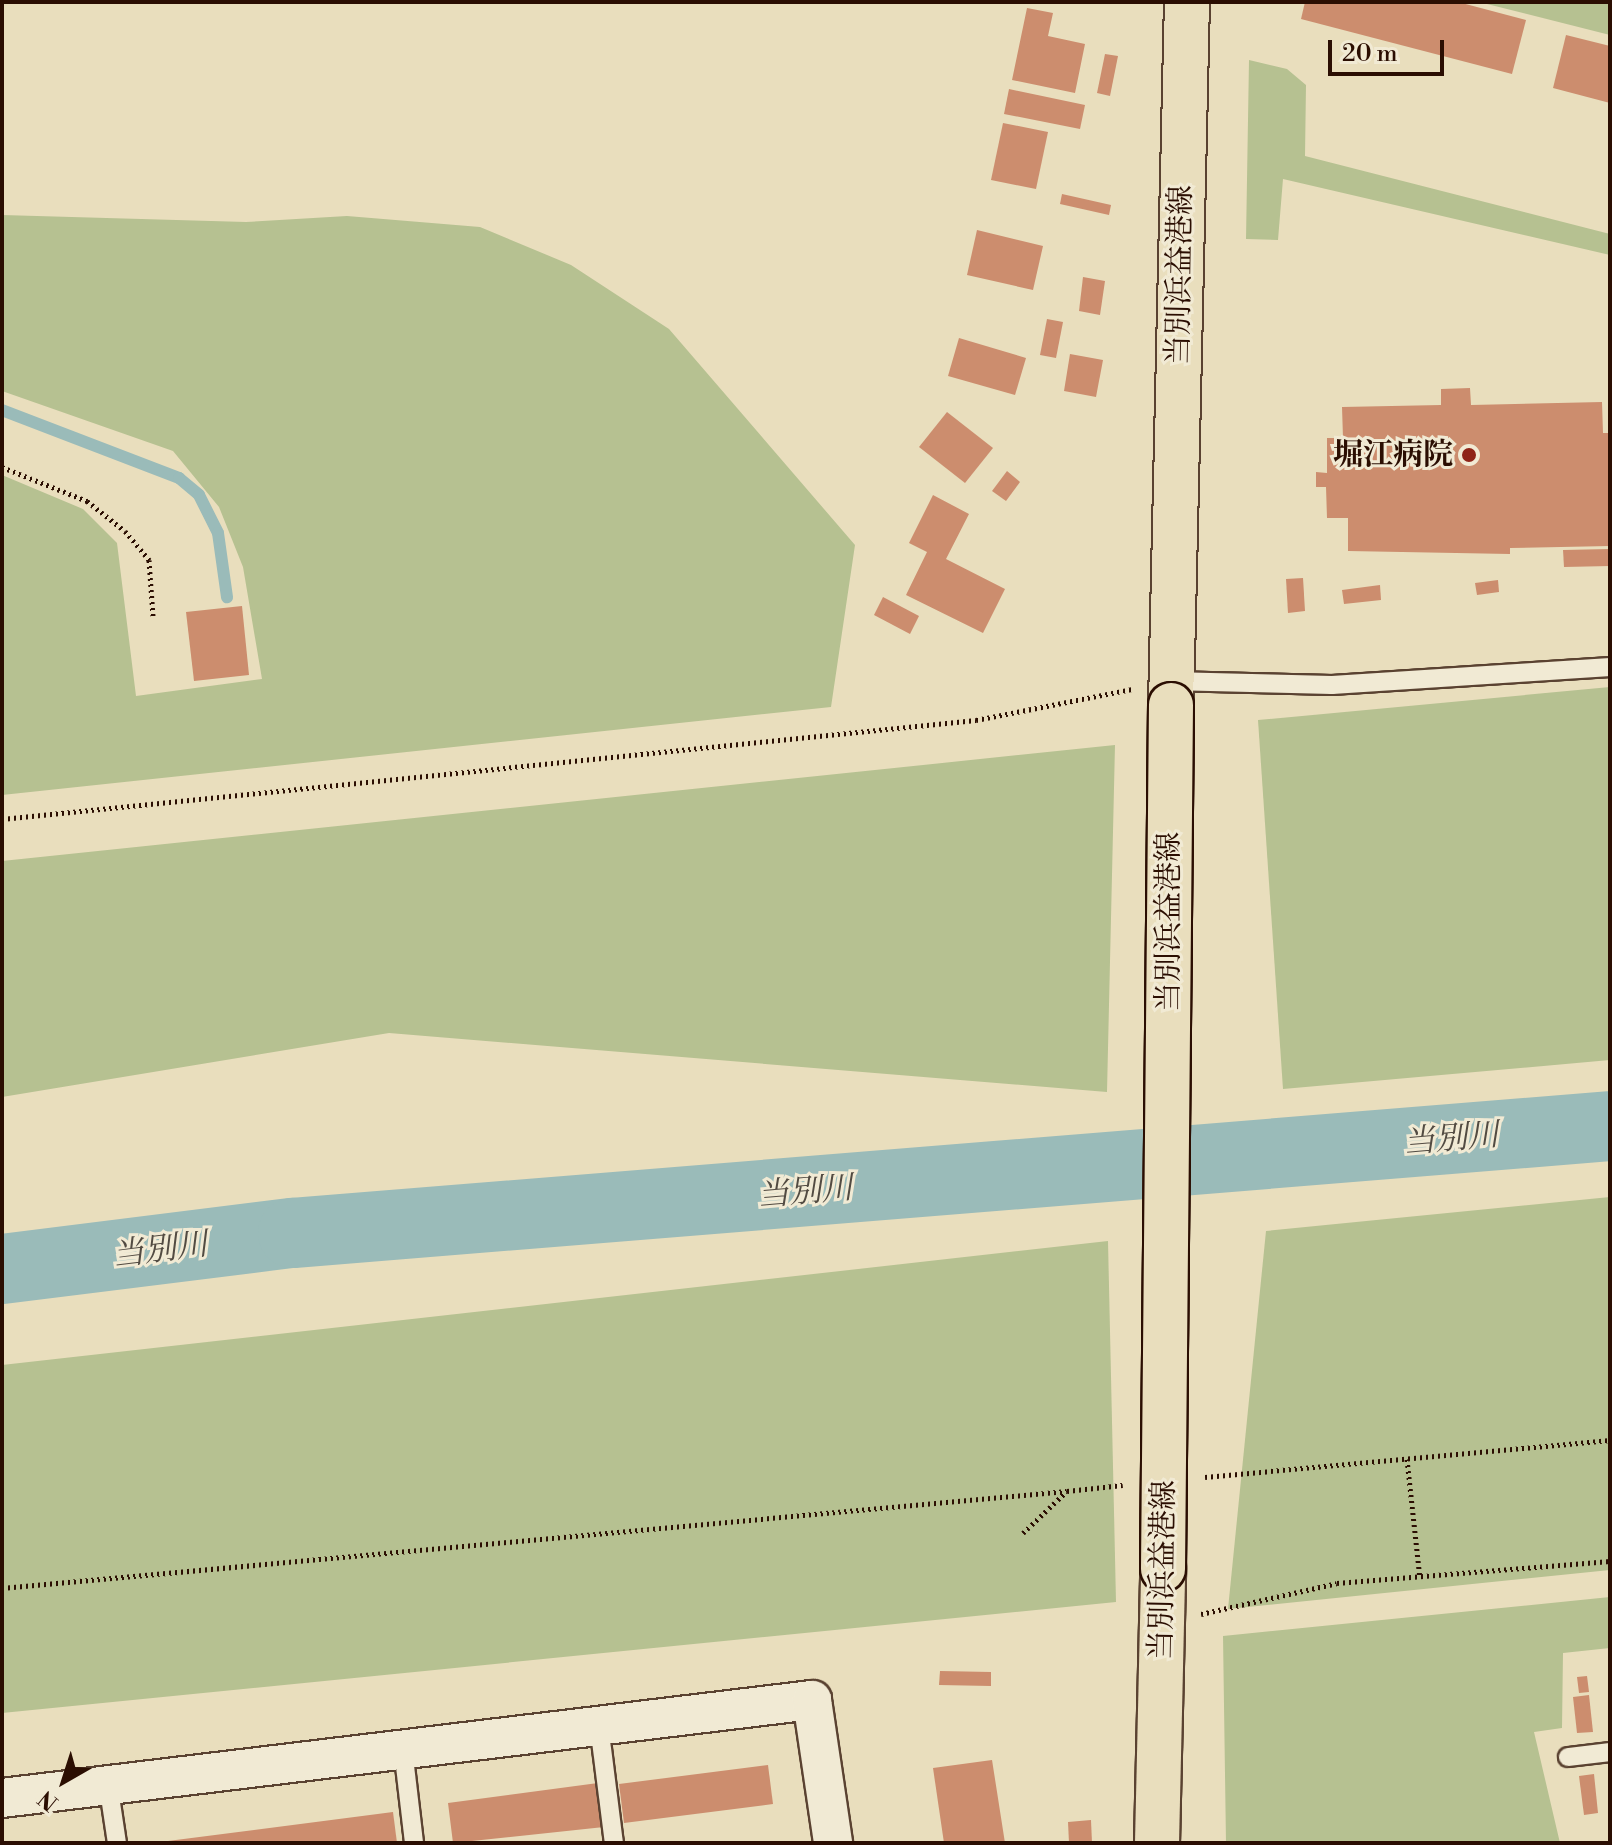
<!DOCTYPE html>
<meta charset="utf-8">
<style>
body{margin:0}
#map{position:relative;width:1612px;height:1845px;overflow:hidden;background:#e9debd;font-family:"Libre Bodoni","Noto Serif JP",serif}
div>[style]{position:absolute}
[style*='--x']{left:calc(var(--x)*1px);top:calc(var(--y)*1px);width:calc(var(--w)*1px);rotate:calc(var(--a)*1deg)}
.green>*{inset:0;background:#b6c191}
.stream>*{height:12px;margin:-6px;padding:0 6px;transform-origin:6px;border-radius:6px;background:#9abbb9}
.river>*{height:70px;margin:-35px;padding:0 35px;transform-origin:35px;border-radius:35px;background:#9abbb9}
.building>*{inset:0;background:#cc8d6e}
.path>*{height:5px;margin-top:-2.5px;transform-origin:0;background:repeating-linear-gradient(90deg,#2b0e02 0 2px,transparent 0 6px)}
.roads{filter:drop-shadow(2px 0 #5a4231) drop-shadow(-2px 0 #5a4231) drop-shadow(0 2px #5a4231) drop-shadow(0 -2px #5a4231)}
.service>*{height:18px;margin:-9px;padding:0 9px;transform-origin:9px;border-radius:9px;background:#f1ead4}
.minor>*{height:38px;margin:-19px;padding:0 19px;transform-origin:19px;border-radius:19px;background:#f1ead4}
.primary>*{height:44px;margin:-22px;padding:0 22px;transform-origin:22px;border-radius:22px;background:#e9debd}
.bridges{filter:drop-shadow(2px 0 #2b0e02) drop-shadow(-2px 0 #2b0e02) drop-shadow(0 2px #2b0e02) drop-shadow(0 -2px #2b0e02)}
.primary-bridge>*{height:44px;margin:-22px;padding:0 22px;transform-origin:22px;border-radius:22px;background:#e9debd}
.dots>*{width:22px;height:22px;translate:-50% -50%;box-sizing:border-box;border:4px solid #f1ead4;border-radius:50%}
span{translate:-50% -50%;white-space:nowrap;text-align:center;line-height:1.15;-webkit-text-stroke:6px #f1ead4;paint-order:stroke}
.street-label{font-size:30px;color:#2b0e02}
.poi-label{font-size:30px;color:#2b0e02;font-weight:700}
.right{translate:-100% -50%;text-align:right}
.water-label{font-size:32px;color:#524b42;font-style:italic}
.frame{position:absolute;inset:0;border:4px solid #2b0e02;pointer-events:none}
.north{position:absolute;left:24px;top:1741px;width:80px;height:80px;-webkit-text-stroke:6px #f1ead4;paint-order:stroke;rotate:219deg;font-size:22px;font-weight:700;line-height:32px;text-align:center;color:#2b0e02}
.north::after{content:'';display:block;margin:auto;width:28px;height:36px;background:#2b0e02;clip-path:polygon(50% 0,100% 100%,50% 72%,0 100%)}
.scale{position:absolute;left:1328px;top:40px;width:116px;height:36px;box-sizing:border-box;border:4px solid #2b0e02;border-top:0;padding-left:10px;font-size:24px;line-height:28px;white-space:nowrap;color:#2b0e02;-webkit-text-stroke:6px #f1ead4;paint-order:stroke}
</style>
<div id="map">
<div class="green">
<i style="clip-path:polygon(1479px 2px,1610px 2px,1610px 35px)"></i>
<i style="clip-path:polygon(1249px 60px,1287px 69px,1306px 85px,1305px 156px,1610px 234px,1610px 255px,1283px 179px,1278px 240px,1246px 239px)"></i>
<i style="clip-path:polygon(2px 215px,246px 222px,347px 216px,480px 227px,571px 265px,669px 329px,855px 545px,831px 707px,2px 795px,2px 475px,83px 509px,117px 543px,136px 696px,262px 679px,243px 567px,219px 507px,173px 451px,2px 391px)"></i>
<i style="clip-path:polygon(1610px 687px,1610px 1060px,1283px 1089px,1258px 720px)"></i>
<i style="clip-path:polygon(1115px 745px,1107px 1092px,389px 1033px,2px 1097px,2px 861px)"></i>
<i style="clip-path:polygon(1610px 1197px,1610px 1570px,1228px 1609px,1266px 1231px)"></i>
<i style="clip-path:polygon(1108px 1241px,1116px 1602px,2px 1713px,2px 1365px)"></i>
<i style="clip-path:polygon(1610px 1597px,1610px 1648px,1563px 1653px,1562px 1728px,1534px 1732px,1560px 1843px,1226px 1843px,1223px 1636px)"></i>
</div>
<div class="stream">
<i style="--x:2;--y:410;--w:190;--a:21"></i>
<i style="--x:179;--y:478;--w:26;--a:40"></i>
<i style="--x:199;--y:495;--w:42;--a:63.4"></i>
<i style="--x:218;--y:533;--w:65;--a:82"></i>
</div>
<div class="river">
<i style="--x:2;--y:1269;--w:293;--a:-7.1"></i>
<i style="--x:293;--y:1233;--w:1321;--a:-4.64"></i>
</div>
<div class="building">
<i style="clip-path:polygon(1305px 2px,1458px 2px,1526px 20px,1512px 74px,1301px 19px)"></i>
<i style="clip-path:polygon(1027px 8px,1053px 13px,1048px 36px,1085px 44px,1075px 93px,1012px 80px)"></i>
<i style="clip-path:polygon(1566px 35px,1610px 46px,1610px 103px,1553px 88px)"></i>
<i style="clip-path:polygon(1105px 54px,1118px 56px,1110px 96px,1097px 93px)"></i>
<i style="clip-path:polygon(1009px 89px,1085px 105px,1080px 129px,1004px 114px)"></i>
<i style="clip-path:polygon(1003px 123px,1048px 132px,1036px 189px,991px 180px)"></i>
<i style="clip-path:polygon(1062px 194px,1111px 205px,1109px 215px,1060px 204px)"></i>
<i style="clip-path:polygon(977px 230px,1043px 246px,1033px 290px,967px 275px)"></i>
<i style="clip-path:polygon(1083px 277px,1105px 281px,1100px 315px,1079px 311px)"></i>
<i style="clip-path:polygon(1047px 319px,1063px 322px,1056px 358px,1040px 355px)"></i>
<i style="clip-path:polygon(959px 338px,1026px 358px,1015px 395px,948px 376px)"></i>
<i style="clip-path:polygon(1070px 354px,1103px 360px,1096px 397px,1064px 391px)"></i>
<i style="clip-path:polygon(1470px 388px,1471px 405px,1602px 402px,1603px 433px,1610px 433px,1610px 546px,1510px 548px,1510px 554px,1348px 551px,1348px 518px,1327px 518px,1326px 487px,1316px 487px,1316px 472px,1327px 473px,1327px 438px,1343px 438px,1342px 407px,1441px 405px,1441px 389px)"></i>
<i style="clip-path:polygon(947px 412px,993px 448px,965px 483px,919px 447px)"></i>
<i style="clip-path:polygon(1007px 471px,1020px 482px,1006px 501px,992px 491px)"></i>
<i style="clip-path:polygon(933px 495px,969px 514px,946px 559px,1005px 589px,983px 633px,906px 595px,927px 552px,909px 543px)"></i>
<i style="clip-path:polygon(1610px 549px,1610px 566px,1564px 567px,1563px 550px)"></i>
<i style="clip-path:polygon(1303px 578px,1305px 611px,1288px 613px,1286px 579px)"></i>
<i style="clip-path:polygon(1498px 580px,1499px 592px,1477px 595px,1475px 583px)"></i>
<i style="clip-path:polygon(1380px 585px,1381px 600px,1344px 604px,1342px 590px)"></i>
<i style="clip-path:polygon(883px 597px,919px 616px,910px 634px,874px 615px)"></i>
<i style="clip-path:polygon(242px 606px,249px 675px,194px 681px,186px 612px)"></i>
<i style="clip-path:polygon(940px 1671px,991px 1672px,991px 1686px,939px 1685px)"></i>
<i style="clip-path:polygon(1587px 1676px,1589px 1692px,1579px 1693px,1577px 1677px)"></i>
<i style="clip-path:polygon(1589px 1695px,1593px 1732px,1577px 1733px,1573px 1697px)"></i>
<i style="clip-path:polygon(992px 1760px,1005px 1843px,944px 1843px,933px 1768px)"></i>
<i style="clip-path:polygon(768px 1765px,773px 1804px,624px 1823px,619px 1784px)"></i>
<i style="clip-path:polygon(1594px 1774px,1598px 1813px,1584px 1815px,1579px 1776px)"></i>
<i style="clip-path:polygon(598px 1783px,604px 1827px,453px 1843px,448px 1803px)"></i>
<i style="clip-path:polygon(393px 1812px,397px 1843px,168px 1843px,168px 1841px)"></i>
<i style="clip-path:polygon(1091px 1820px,1092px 1843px,1069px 1843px,1068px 1822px)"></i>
</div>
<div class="path">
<i style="--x:2;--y:467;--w:92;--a:21.8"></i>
<i style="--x:87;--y:501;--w:48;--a:38.3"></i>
<i style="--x:125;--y:531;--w:38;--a:50"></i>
<i style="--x:149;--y:560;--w:56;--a:85.9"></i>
<i style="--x:2;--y:819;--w:979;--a:-5.8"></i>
<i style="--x:976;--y:720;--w:160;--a:-11.2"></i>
<i style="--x:1407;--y:1459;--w:120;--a:83.8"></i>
<i style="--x:1205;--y:1477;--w:407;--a:-5.2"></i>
<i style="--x:1023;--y:1533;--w:61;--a:-43.7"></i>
<i style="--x:1067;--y:1491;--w:56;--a:-6.1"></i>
<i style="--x:2;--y:1588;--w:1069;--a:-5.2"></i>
<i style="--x:1201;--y:1614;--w:139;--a:-12.8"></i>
<i style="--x:1337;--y:1583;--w:274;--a:-4.6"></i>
</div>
<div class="roads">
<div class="service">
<i style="--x:1170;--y:681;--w:162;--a:1.4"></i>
<i style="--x:1332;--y:685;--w:279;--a:-3.7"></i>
<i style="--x:599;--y:1725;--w:119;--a:82.8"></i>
<i style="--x:403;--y:1749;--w:95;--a:83.3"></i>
<i style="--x:1568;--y:1757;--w:42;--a:-6.8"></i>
<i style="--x:108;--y:1783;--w:61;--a:81.5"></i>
</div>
<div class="minor">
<i style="--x:2;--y:1798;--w:816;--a:-6.9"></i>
<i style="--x:812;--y:1700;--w:145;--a:81.6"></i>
</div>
<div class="primary">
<i style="--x:1171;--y:705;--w:703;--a:-88.7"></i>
<i style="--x:1157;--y:1843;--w:274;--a:-88.7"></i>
</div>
</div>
<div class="bridges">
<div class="primary-bridge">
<i style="--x:1163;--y:1569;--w:864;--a:-89.47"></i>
</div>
</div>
<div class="dots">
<i style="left:1469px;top:455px;background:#8f2418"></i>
</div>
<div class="street-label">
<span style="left:1180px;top:275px;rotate:-89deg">当別浜益港線</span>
<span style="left:1169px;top:922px;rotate:-90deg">当別浜益港線</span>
<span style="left:1163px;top:1570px;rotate:-89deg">当別浜益港線</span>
</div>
<div class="poi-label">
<span class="right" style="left:1453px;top:455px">堀江病院</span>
</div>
<div class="water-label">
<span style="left:1451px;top:1139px;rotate:-5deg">当別川</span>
<span style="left:805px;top:1192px;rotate:-5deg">当別川</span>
<span style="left:160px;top:1250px;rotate:-7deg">当別川</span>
</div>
<div class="frame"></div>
<div class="north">N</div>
<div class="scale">20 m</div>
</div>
